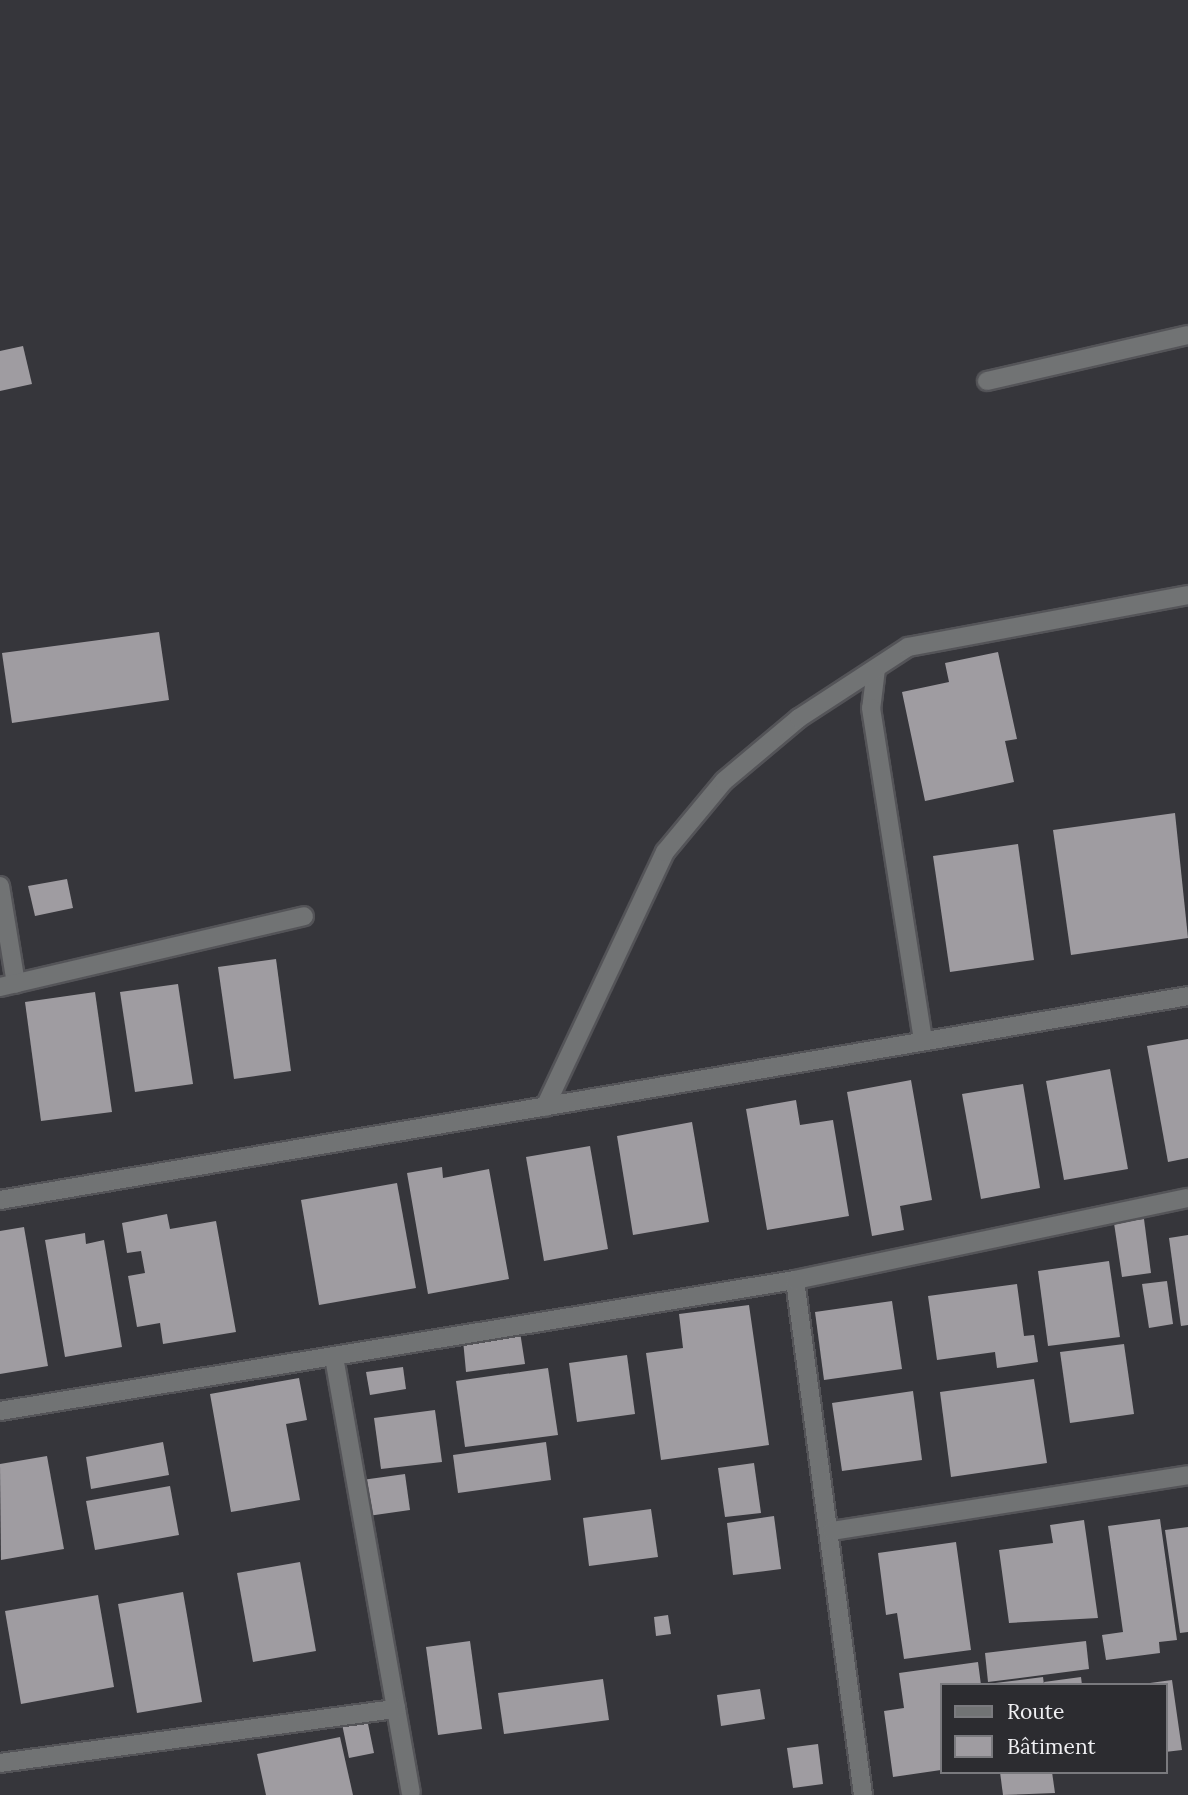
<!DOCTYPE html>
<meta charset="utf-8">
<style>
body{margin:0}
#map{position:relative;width:1188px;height:1795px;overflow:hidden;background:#36363b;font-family:Lora,serif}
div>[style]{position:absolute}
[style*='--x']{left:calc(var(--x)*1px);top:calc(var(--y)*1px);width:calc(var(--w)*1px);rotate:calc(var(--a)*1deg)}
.building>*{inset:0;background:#9f9ca1}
.roads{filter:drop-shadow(2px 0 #545458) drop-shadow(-2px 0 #545458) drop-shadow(0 2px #545458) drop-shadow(0 -2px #545458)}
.service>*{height:18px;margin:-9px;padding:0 9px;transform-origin:9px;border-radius:9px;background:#717374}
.minor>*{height:18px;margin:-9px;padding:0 9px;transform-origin:9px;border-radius:9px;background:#717374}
span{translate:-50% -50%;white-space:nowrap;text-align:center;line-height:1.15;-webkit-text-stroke:7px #2c2c30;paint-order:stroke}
.legend{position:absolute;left:940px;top:1683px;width:228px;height:91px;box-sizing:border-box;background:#2c2c30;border:2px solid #7a7a7e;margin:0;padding:9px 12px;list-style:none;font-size:21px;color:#efeff2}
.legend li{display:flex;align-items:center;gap:14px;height:35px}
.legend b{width:35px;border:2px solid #7a7a7e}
</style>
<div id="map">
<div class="building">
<i style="clip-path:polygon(23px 346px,32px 384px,0 391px,0 351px)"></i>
<i style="clip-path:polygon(159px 632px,169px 700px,12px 723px,2px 653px)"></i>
<i style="clip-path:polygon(998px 652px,1017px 739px,1005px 741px,1014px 782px,925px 801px,902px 692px,949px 682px,945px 663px)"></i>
<i style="clip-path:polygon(1175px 813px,1188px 938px,1071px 955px,1053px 830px)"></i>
<i style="clip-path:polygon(1018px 844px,1034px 960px,950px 972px,933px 856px)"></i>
<i style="clip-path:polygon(67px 879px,73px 908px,35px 916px,28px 886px)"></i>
<i style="clip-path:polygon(276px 959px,291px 1071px,234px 1079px,218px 967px)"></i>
<i style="clip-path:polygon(178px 984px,193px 1084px,135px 1092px,120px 992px)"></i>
<i style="clip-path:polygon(95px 992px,112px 1112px,41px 1121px,25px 1002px)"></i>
<i style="clip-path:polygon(1188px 1039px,1188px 1158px,1168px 1162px,1147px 1046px)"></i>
<i style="clip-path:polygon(1110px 1069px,1128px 1169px,1064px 1180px,1046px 1081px)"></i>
<i style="clip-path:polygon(911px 1080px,932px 1200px,900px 1206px,904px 1230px,872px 1236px,847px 1092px)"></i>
<i style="clip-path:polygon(1023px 1084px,1040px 1188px,981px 1199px,962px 1094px)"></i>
<i style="clip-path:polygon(796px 1100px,800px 1125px,833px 1120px,849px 1216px,767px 1230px,746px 1109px)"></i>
<i style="clip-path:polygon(692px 1122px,709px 1222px,633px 1235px,617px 1136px)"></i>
<i style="clip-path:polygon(590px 1146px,608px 1249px,544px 1261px,526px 1157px)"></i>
<i style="clip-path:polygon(442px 1167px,443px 1178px,489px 1169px,509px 1279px,428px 1294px,407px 1173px)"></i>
<i style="clip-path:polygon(397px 1183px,416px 1288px,319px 1305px,301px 1200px)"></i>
<i style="clip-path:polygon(167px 1214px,170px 1229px,216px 1221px,236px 1332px,163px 1344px,160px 1323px,137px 1327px,128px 1276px,145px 1273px,141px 1251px,127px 1253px,122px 1223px)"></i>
<i style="clip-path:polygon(1144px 1219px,1151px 1273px,1122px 1277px,1114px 1223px)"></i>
<i style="clip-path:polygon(24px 1227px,48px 1366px,0 1374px,0 1231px)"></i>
<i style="clip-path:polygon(85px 1233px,86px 1244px,104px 1240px,122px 1347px,65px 1357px,45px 1240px)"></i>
<i style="clip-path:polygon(1188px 1235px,1188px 1325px,1181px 1326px,1169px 1238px)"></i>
<i style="clip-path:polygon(1109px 1261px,1120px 1337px,1048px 1346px,1038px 1271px)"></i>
<i style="clip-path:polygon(1167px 1281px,1173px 1324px,1149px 1328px,1142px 1284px)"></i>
<i style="clip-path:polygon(1017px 1284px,1024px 1336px,1034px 1335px,1038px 1362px,997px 1368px,995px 1352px,937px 1360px,928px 1296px)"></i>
<i style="clip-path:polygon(892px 1301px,902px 1369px,824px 1380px,815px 1312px)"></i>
<i style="clip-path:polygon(749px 1305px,769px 1445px,661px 1460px,646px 1353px,683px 1348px,679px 1314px)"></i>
<i style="clip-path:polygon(520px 1332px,525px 1364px,466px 1372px,463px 1340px)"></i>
<i style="clip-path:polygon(1124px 1344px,1134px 1414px,1070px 1423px,1060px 1352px)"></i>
<i style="clip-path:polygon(627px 1355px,635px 1414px,577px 1422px,569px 1363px)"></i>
<i style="clip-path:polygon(403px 1367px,406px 1389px,370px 1395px,366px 1372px)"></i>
<i style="clip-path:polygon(548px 1368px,558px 1435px,465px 1447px,456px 1381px)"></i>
<i style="clip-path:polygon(299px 1378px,307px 1420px,286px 1424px,300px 1500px,231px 1512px,210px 1394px)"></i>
<i style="clip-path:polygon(1034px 1379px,1047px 1463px,951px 1477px,940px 1392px)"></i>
<i style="clip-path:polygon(913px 1391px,922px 1460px,842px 1471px,832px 1403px)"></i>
<i style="clip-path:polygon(435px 1410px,442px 1462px,381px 1469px,374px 1418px)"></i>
<i style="clip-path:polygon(163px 1442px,169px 1475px,91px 1489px,86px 1457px)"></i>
<i style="clip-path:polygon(546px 1442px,551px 1480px,458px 1493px,453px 1455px)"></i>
<i style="clip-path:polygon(47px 1456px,64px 1549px,1px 1560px,0 1464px)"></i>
<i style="clip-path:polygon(754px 1463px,761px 1513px,725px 1517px,718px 1468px)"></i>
<i style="clip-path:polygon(405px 1474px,410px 1510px,368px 1516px,362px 1480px)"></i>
<i style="clip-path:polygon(170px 1486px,179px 1535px,95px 1550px,86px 1501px)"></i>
<i style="clip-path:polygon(651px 1509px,658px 1557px,589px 1566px,583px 1518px)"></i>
<i style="clip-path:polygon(774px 1516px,781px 1569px,733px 1575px,727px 1523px)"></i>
<i style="clip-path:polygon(1160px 1519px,1177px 1640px,1159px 1642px,1160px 1653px,1106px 1660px,1102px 1635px,1123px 1632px,1108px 1526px)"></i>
<i style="clip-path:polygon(1084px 1520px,1098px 1618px,1009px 1623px,999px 1550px,1053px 1543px,1050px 1525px)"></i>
<i style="clip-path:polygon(1188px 1527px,1188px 1632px,1180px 1633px,1165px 1530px)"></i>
<i style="clip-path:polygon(956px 1542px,971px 1650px,904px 1659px,897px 1613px,886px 1615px,878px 1553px)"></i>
<i style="clip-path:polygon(300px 1562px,316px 1651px,253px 1662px,237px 1573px)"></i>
<i style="clip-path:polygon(183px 1592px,202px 1702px,137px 1713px,118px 1604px)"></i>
<i style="clip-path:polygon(98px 1595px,114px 1687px,21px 1704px,5px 1611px)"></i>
<i style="clip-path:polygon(668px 1615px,671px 1634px,656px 1636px,654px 1617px)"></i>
<i style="clip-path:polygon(470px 1641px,482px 1729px,438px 1735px,426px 1647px)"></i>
<i style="clip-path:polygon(1086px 1641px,1089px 1669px,988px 1682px,985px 1653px)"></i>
<i style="clip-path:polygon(978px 1662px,981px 1685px,941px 1685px,941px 1770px,893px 1777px,884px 1711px,904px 1708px,899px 1673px)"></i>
<i style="clip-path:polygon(1043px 1677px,1044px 1685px,995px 1685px,995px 1683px)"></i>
<i style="clip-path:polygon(1081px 1677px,1082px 1685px,1045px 1685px,1044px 1682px)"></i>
<i style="clip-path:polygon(603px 1679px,609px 1720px,504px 1734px,498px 1693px)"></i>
<i style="clip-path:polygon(1172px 1680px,1182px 1750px,1165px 1752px,1165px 1685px,1150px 1683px)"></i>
<i style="clip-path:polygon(760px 1689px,765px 1719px,721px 1726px,717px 1695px)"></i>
<i style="clip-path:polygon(367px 1719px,374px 1753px,349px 1758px,342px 1724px)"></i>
<i style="clip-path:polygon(340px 1737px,353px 1795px,266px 1795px,257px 1754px)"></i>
<i style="clip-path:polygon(818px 1744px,823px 1784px,793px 1788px,787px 1748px)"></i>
<i style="clip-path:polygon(1000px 1772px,1052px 1772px,1055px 1793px,1003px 1795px)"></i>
</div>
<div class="roads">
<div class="service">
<i style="--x:0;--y:886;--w:99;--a:80.7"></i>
</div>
<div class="minor">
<i style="--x:987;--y:381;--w:206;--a:-12.9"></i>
<i style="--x:876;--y:669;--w:39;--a:97"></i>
<i style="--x:871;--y:708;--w:337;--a:81.1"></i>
<i style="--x:0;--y:987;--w:312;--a:-13.1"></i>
<i style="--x:545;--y:1107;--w:282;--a:-64.8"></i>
<i style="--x:665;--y:852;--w:92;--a:-50.3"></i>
<i style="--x:724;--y:781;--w:98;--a:-40"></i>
<i style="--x:799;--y:718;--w:130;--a:-33.1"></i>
<i style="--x:908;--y:647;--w:285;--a:-10.5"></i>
<i style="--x:0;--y:1200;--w:1205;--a:-9.74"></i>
<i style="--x:795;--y:1280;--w:519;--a:82.48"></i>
<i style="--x:334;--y:1357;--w:442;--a:80"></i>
<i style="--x:0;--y:1411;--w:806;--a:-9.36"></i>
<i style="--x:795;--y:1280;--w:401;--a:-11.8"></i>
<i style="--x:832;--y:1531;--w:360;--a:-8.9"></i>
<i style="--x:0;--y:1763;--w:400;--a:-7.8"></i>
</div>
</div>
<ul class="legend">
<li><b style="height:9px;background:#717374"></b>Route</li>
<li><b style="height:19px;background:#9f9ca1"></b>Bâtiment</li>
</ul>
</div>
